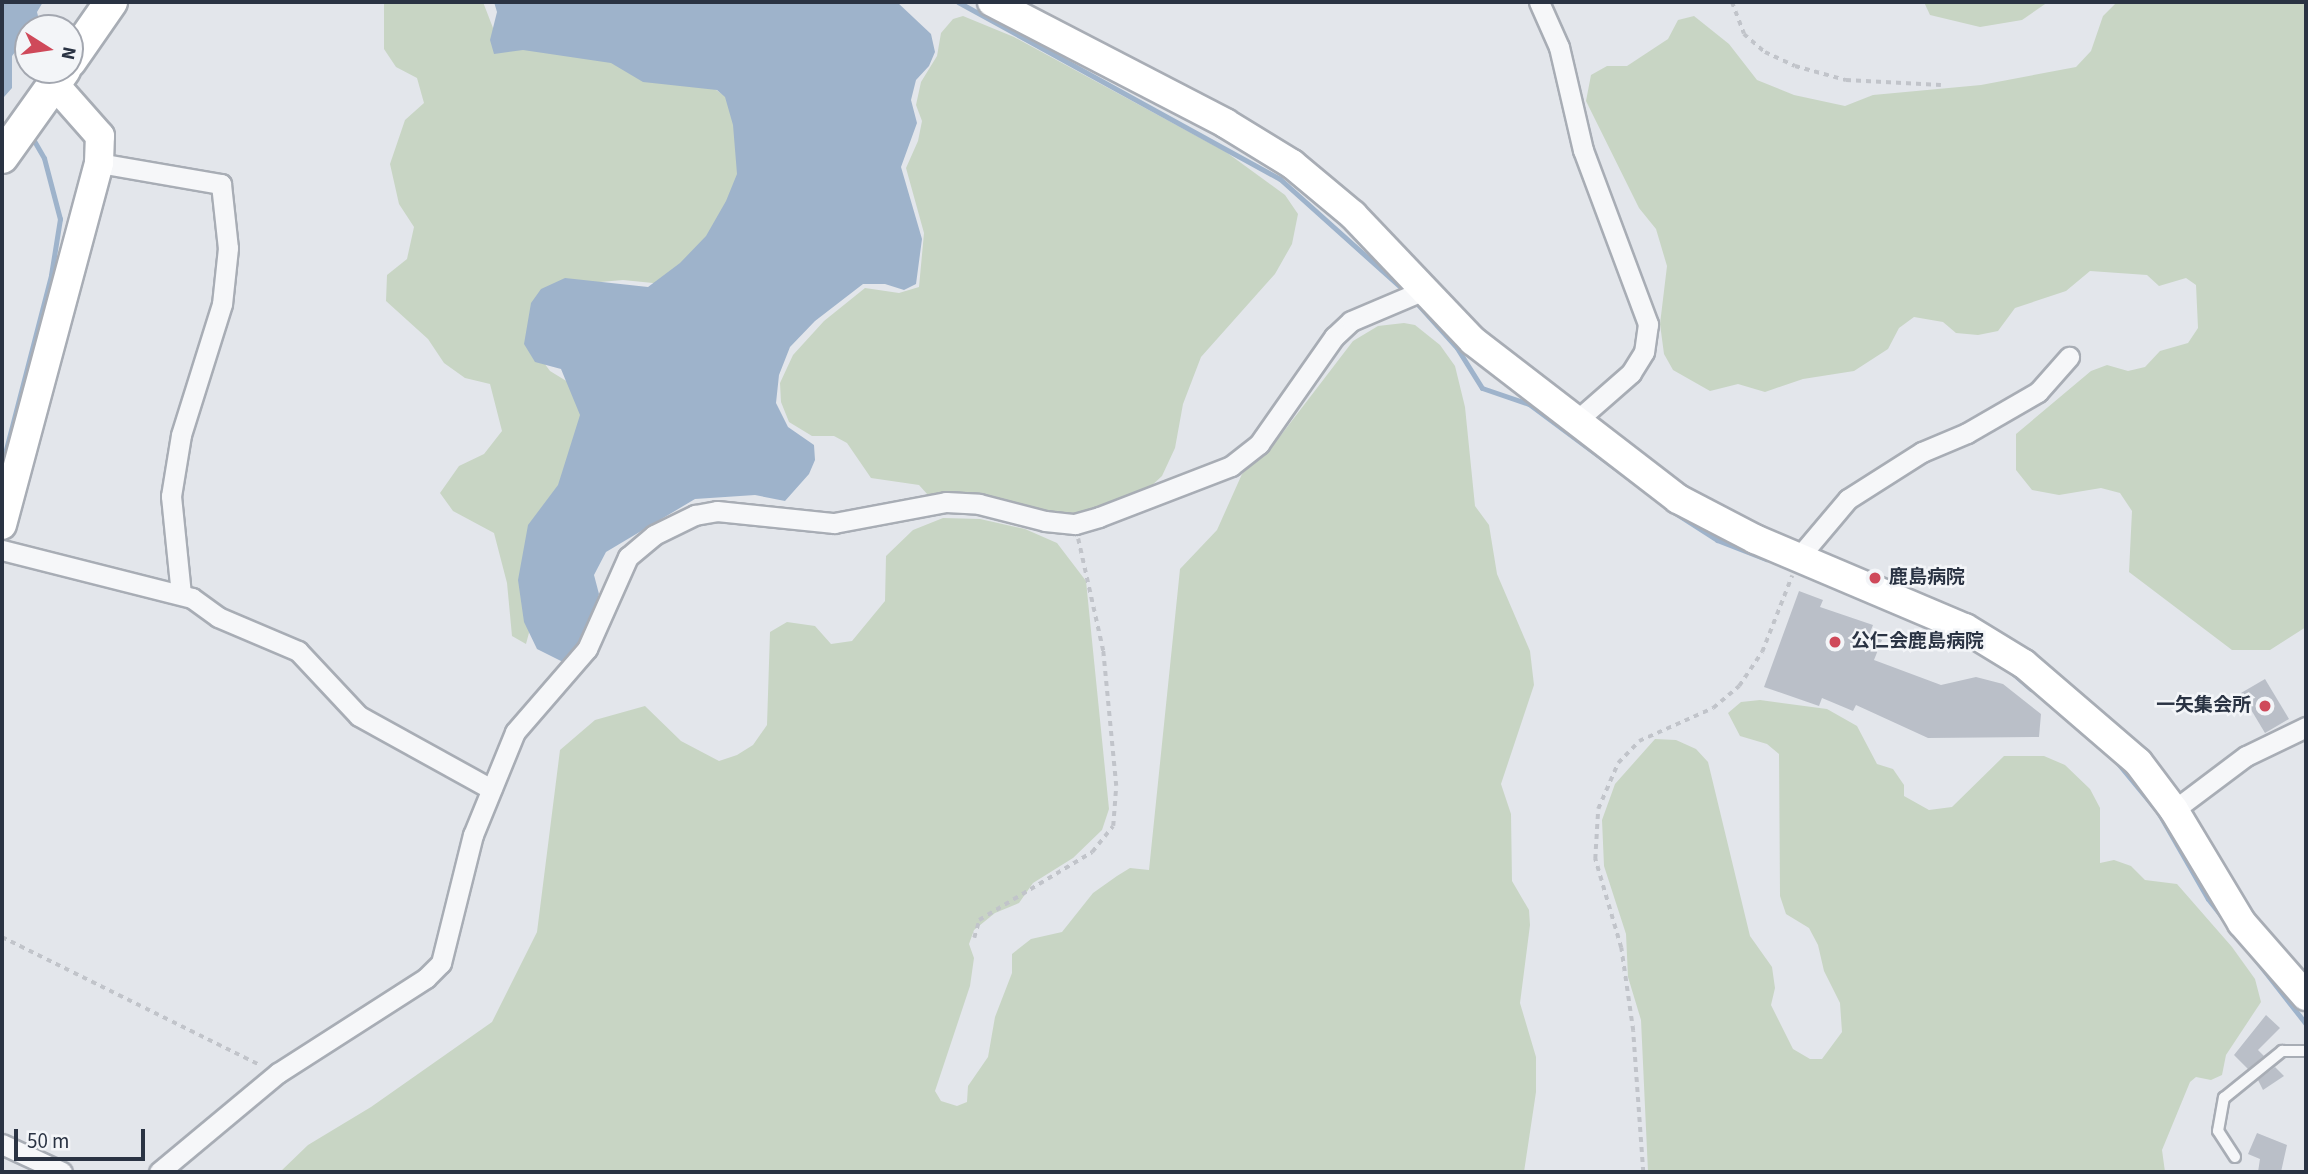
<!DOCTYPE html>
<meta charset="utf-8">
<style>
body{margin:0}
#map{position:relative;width:2308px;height:1174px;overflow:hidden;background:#e3e6eb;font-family:"Source Sans 3","Noto Sans JP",sans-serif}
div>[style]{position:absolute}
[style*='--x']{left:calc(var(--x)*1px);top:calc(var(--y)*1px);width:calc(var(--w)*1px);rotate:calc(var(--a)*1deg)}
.green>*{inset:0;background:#c8d5c4}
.water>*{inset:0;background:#9eb3cb}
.stream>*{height:5px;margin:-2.5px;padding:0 2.5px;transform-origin:2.5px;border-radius:2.5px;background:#9eb3cb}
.building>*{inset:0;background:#babfc8}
.path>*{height:3.5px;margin-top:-1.75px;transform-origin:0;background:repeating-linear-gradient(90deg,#c1c4ca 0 5px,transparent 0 10px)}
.roads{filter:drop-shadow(2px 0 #a8adb5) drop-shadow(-2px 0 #a8adb5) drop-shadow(0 2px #a8adb5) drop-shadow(0 -2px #a8adb5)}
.lane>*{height:10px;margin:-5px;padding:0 5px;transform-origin:5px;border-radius:5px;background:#f6f7f9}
.street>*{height:19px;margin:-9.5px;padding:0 9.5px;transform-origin:9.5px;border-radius:9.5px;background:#f6f7f9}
.secondary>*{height:28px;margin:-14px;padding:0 14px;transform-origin:14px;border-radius:14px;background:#fff}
.primary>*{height:32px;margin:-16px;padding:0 16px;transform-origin:16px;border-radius:16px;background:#fff}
.dots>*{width:19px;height:19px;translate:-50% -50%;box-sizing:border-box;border:4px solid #f3f5f8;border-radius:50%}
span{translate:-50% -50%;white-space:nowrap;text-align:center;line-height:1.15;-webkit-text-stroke:5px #f3f5f8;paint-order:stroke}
.poi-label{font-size:19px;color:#2a3343;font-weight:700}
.left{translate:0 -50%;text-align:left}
.right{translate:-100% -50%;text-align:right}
.frame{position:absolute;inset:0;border:4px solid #2a3343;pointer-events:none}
.north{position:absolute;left:14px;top:14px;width:70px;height:70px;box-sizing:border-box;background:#f3f5f8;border:2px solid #a3a7b0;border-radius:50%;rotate:102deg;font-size:19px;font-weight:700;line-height:28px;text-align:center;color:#2a3343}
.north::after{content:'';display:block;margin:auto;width:24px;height:32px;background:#cf495a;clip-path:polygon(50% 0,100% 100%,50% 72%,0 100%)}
.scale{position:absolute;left:14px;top:1129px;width:131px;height:32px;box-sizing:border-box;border:4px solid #2a3343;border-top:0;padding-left:9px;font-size:21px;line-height:24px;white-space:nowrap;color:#2a3343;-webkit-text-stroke:5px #f3f5f8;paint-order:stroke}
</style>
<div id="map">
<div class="green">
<i style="clip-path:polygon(384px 2px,483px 2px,498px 41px,701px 79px,733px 102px,741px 183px,723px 219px,663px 284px,623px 280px,577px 284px,533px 348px,550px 371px,581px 390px,586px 420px,526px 644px,512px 636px,507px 583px,494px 533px,453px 511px,440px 493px,459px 466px,484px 454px,502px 431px,490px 384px,465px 378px,444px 363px,428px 339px,386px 301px,387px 275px,407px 259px,414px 227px,399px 204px,390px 164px,405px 120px,424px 103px,417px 78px,396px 67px,384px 49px)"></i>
<i style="clip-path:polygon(1924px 2px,2048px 2px,2022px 20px,1980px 27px,1930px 15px)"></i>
<i style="clip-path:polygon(2117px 2px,2306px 2px,2306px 627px,2270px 650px,2232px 650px,2129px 572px,2132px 511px,2120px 493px,2101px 488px,2059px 495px,2032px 490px,2016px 470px,2016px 434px,2091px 371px,2107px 365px,2128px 371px,2145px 367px,2160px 351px,2188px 343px,2198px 328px,2196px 285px,2186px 278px,2159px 286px,2147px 275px,2090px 271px,2066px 291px,2015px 308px,1998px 331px,1978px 335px,1956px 333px,1943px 322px,1914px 317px,1899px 328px,1888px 349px,1854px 371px,1803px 379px,1765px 392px,1738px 384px,1710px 391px,1673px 370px,1664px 354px,1660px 324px,1667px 266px,1656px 229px,1639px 208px,1586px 101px,1591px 75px,1607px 66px,1627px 66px,1668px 39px,1678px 20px,1694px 16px,1729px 44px,1757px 80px,1794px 95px,1845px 106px,1873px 95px,1981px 85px,2076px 67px,2091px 51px,2103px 16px)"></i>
<i style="clip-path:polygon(963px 16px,1014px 37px,1226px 152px,1285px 195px,1298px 214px,1292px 244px,1275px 274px,1201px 357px,1183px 404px,1175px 448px,1162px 476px,1149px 488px,1082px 514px,1060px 516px,973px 493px,928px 495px,919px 485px,871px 478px,847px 443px,834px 436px,812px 436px,789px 422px,781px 402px,780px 383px,793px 355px,824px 321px,865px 288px,899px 293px,919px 287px,924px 233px,906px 168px,918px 141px,922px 121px,916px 105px,921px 82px,937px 56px,941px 33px,953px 19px)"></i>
<i style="clip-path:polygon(1404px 323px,1415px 325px,1440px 345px,1455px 366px,1465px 407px,1475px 506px,1489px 525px,1497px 574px,1530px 651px,1534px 685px,1501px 784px,1511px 814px,1512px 881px,1529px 910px,1530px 925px,1520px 1003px,1536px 1057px,1536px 1092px,1524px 1172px,280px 1172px,308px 1145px,371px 1107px,492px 1022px,537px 932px,560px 750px,595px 720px,645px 706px,681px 741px,719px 761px,737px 755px,753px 745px,767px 725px,770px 632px,787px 622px,815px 626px,831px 644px,852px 641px,885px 601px,886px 556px,913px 530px,943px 518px,980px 519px,1025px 529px,1057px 543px,1086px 581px,1109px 809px,1102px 830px,1073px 858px,1033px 883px,1019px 903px,995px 913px,974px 930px,969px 944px,974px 958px,970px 986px,935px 1091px,941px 1101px,957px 1106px,967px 1102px,968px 1086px,988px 1057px,995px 1017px,1012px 973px,1012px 954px,1031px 939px,1062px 932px,1093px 893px,1117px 876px,1130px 868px,1149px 870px,1180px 569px,1217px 530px,1242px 474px,1281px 435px,1353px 341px,1378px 326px)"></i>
<i style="clip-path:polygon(1760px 700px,1827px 709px,1857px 726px,1877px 764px,1893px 769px,1904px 785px,1904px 796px,1929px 810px,1952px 807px,2004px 756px,2044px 756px,2065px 765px,2090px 789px,2100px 808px,2100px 863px,2114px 860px,2131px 866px,2145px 880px,2177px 884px,2232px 947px,2255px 979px,2261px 1002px,2226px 1055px,2222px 1075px,2211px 1080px,2196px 1077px,2190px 1082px,2162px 1150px,2165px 1172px,1648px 1172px,1641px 1020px,1628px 977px,1626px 934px,1604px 866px,1602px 820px,1615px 784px,1655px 739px,1676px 740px,1696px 749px,1708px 762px,1750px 936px,1772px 967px,1775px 988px,1771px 1005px,1793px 1049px,1810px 1059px,1822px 1059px,1842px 1032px,1840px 1003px,1824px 971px,1818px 945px,1809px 928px,1786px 914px,1780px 896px,1779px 754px,1767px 744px,1740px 736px,1728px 713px,1741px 702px)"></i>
</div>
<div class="water">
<i style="clip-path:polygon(2px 2px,43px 2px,37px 12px,39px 20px,28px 28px,28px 35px,12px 56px,12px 88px,4px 97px)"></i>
<i style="clip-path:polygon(494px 2px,897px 2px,931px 34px,935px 52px,929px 66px,916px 80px,911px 100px,917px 123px,901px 167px,922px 239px,916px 284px,904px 290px,885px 284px,863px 284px,815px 321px,790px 347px,779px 375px,776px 403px,788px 427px,814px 445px,815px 460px,809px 474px,785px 501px,755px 495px,695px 499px,606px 552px,594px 575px,599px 594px,591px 622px,565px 663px,537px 649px,524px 622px,518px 580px,528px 525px,558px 485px,580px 415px,561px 369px,535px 362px,524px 344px,531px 303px,541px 289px,565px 278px,648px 287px,680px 263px,706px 236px,726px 201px,737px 174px,733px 125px,725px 97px,717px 90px,643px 82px,611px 63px,523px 50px,494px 54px,490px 40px,497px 12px)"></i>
</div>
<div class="stream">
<i style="--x:958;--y:2;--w:367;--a:28.8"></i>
<i style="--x:1280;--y:179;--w:171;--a:41.9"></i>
<i style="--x:1414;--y:300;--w:64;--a:48.1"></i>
<i style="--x:1457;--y:348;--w:47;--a:58"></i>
<i style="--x:1482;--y:388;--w:50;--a:18.8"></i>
<i style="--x:1529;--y:404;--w:172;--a:36.7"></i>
<i style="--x:2;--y:465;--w:196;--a:-75.5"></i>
<i style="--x:51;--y:275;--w:57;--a:-80.9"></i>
<i style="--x:60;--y:219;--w:63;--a:-104.7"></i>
<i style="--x:44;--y:158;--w:24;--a:-120"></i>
<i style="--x:1675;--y:513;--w:50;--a:32.7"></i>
<i style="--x:1717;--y:540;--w:53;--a:21.2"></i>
<i style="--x:2009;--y:670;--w:29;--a:41"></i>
<i style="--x:2116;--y:761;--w:66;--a:50.5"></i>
<i style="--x:2158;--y:812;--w:100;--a:60.1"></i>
<i style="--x:2208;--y:899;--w:159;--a:51.9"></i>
</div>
<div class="building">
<i style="clip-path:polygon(1799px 591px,1823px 600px,1820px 607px,1873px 625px,1869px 635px,1882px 640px,1874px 660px,1941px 685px,1976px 677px,2003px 684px,2041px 714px,2039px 737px,1928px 738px,1856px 705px,1853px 711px,1822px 698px,1819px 706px,1764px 687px)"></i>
<i style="clip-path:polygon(2265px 679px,2289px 719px,2265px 733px,2241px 693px)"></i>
<i style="clip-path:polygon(2266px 1015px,2280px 1028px,2258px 1050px,2264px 1056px,2248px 1069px,2234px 1055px)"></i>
<i style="clip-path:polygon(2275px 1067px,2284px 1076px,2263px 1090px,2258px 1080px)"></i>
<i style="clip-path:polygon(2257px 1133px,2287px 1145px,2281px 1172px,2258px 1172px,2260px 1159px,2248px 1154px)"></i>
</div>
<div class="path">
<i style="--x:1732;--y:2;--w:34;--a:69"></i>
<i style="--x:1744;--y:34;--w:28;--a:41"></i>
<i style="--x:1765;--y:52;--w:33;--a:25"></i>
<i style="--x:1795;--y:66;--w:53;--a:15.4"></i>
<i style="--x:1846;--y:80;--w:95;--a:3"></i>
<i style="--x:2;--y:937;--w:288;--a:26.4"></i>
<i style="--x:974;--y:938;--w:19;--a:-74"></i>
<i style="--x:979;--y:920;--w:132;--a:-31"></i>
<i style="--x:1092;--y:852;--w:33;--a:-51"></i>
<i style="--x:1113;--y:826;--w:40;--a:-85.7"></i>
<i style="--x:1116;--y:786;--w:136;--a:-95.5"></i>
<i style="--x:1103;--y:651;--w:115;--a:-102.6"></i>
<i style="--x:1643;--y:1172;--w:141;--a:-94.1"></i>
<i style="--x:1633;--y:1031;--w:84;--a:-98.2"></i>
<i style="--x:1621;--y:948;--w:93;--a:-106.3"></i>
<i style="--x:1595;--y:859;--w:50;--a:-86.6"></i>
<i style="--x:1598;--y:809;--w:50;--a:-66.5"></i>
<i style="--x:1618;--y:763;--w:30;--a:-46"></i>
<i style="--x:1639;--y:741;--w:81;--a:-24"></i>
<i style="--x:1713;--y:708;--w:34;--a:-40"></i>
<i style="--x:1739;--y:686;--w:41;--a:-55.9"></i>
<i style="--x:1762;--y:652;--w:82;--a:-68.5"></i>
</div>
<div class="roads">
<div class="lane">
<i style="--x:2235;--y:1157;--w:31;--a:-123"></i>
<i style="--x:2218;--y:1131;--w:34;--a:-80"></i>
<i style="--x:2224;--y:1098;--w:75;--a:-39"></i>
<i style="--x:2282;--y:1051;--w:24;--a:0"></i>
</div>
<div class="street">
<i style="--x:1539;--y:2;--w:49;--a:66"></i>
<i style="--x:1559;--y:47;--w:106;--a:76.9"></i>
<i style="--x:1583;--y:150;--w:186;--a:69.5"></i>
<i style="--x:1648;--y:324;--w:28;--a:98"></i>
<i style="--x:1644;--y:352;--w:25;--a:122"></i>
<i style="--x:1631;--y:373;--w:74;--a:138.8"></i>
<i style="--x:99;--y:163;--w:124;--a:9.8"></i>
<i style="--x:221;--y:184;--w:64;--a:83.8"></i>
<i style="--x:228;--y:248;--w:56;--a:96.1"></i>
<i style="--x:222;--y:304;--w:137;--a:107.4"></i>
<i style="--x:181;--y:435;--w:62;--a:99.3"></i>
<i style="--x:171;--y:496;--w:99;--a:84.2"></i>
<i style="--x:2;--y:550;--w:196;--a:14.2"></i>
<i style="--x:192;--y:598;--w:32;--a:36"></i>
<i style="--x:218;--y:617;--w:87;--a:23"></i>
<i style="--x:298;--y:651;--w:89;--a:46.8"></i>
<i style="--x:359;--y:716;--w:151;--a:28.9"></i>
<i style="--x:1799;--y:557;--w:76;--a:-49.8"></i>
<i style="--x:1848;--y:499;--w:88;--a:-32.4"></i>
<i style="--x:1922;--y:452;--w:49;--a:-22.9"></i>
<i style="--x:1967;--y:433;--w:82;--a:-30"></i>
<i style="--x:2038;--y:392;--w:47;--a:-48.5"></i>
<i style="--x:2174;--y:810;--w:90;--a:-36.9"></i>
<i style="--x:2246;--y:756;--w:67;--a:-25.8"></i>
<i style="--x:2;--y:1144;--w:66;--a:25"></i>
<i style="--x:159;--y:1172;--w:155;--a:-39.8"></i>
<i style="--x:278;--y:1073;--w:176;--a:-32.7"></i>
<i style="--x:426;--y:978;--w:21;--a:-45"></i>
<i style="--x:441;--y:963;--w:132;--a:-76"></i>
<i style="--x:473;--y:835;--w:111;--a:-67.8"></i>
<i style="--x:515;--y:732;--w:110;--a:-49.1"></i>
<i style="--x:587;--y:649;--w:101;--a:-66"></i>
<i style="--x:628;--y:557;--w:34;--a:-40"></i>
<i style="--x:654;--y:535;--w:46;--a:-26"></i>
<i style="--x:695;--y:515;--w:22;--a:-10"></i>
<i style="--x:717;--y:511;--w:118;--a:5.9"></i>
<i style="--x:834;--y:523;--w:114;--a:-10.6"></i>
<i style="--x:946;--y:502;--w:33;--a:3"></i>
<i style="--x:979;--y:504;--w:68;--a:14.4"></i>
<i style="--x:1045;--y:521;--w:30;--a:6"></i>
<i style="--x:1075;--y:524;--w:25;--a:-16"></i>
<i style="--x:1099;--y:517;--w:142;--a:-21.1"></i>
<i style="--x:1231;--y:466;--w:36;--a:-38"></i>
<i style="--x:1259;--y:444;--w:131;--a:-55"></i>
<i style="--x:1334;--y:337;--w:23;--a:-43"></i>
<i style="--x:1351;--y:321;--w:79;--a:-23"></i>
</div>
<div class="secondary">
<i style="--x:992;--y:2;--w:263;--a:27.4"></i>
<i style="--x:1225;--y:123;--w:79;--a:31.5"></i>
<i style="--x:1292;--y:164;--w:80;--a:39.9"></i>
<i style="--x:1353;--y:215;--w:174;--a:46.4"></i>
<i style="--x:1473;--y:341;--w:259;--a:37.6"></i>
<i style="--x:1678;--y:499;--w:87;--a:27.5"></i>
<i style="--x:1755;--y:539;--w:228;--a:23"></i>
<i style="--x:1965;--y:628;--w:69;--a:31.4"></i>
<i style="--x:2024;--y:664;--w:150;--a:40.7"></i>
<i style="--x:2138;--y:762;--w:60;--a:53.1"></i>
<i style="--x:2174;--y:810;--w:132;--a:59"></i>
<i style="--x:2242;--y:923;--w:97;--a:48.8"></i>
<i style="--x:2;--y:525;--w:375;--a:-75"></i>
<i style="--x:99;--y:163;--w:27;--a:-88"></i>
<i style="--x:100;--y:136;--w:69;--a:-131.5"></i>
</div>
<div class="primary">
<i style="--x:70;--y:61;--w:72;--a:-55.2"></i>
<i style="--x:2;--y:157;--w:107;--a:-54.5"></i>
</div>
</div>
<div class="dots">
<i style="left:1875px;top:578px;background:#cf495a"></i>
<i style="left:1835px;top:642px;background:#cf495a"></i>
<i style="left:2265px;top:706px;background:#cf495a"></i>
</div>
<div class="poi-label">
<span class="left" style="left:1889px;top:578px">鹿島病院</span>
<span class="left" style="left:1851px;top:642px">公仁会鹿島病院</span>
<span class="right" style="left:2251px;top:706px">一矢集会所</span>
</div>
<div class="frame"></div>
<div class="north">N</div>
<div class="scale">50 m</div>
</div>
